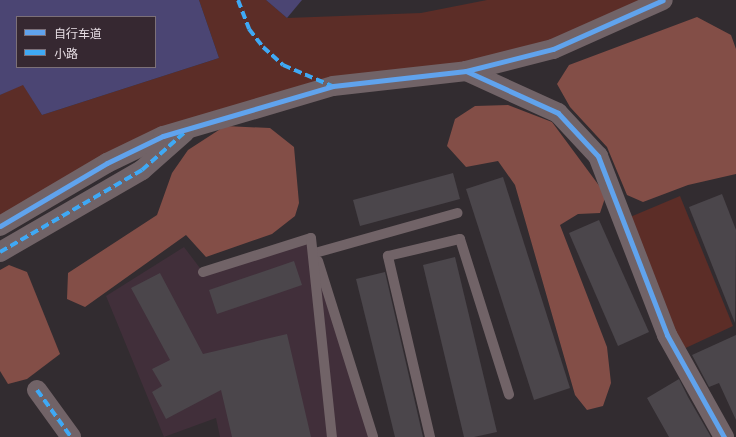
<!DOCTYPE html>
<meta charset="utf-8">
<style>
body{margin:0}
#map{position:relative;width:736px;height:437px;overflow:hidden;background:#322c30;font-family:"Golos Text","Noto Sans SC",sans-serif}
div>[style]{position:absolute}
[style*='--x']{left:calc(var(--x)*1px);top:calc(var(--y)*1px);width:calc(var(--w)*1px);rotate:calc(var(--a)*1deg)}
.built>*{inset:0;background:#412f3a}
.green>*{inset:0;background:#5c2d27}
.forest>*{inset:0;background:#834e47}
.water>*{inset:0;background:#4b4573}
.building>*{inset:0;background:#4b464b}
.service>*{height:10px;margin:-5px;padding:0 5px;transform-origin:5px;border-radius:5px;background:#716367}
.minor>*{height:20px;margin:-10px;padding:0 10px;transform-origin:10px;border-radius:10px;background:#716367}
.quiet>*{height:4px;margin-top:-2px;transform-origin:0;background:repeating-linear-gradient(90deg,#3fa9f5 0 8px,transparent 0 12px)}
.cycleway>*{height:5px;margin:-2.5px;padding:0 2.5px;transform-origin:2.5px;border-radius:2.5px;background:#60a3ed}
span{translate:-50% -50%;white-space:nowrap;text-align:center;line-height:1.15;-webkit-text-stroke:3px #362831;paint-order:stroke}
.legend{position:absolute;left:16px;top:16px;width:140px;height:52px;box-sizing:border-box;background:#362831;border:1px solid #7c7078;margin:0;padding:5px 7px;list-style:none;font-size:12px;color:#e6dde3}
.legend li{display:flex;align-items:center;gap:8px;height:20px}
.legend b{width:20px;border:1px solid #7c7078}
</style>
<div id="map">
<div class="built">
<i style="clip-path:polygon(311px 238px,373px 437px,220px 437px,216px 418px,164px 437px,106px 296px,184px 247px,203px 272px)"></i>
</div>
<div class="green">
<i style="clip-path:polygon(199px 0,266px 0,287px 18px,421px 13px,487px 0,663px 0,553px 49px,333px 86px,163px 136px,0 226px,0 95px,23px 84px,42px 115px,219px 58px)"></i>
<i style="clip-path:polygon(680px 196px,733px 326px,677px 352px,623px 220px)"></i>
</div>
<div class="forest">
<i style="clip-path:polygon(697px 17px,731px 35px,736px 49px,736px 174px,688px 185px,643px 202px,627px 195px,607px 147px,570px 107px,557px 84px,569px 65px)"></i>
<i style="clip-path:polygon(508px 105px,552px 122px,606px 195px,600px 213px,578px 214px,560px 225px,607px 347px,611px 383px,603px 406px,587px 410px,575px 395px,515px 185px,498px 161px,466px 167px,447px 146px,455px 119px,475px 106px)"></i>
<i style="clip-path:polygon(225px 126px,270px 128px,294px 147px,299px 203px,295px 216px,272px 234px,206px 257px,186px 235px,85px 307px,67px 299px,68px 273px,157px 215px,172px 173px,188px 150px)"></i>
<i style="clip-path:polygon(9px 265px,27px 272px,60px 354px,27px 379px,8px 384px,0 371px,0 270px)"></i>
</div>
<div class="water">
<i style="clip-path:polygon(evenodd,0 0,199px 0,219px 58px,42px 115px,23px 85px,0 95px,0 0,17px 17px,155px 17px,155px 67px,17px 67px,17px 17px)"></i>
<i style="clip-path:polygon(266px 0,302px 0,287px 18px)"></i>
</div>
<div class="building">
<i style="clip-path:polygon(453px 173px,460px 199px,360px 226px,353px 200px)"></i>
<i style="clip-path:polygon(503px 177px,570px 388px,534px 400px,466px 189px)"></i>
<i style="clip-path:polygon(722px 194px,736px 230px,735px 323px,689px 207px)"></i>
<i style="clip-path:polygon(599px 220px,649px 332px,618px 346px,569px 233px)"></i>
<i style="clip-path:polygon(455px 257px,497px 432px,474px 437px,464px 437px,423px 265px)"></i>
<i style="clip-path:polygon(294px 261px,302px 285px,217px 314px,209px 290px)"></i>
<i style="clip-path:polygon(385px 272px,423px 437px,395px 437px,356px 279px)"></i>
<i style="clip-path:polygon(160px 273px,203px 354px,287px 334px,311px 437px,232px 437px,221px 390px,166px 419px,152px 392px,162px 386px,152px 369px,170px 360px,131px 288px)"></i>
<i style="clip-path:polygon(736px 335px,736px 420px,719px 383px,709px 387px,692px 355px)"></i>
<i style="clip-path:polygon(679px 379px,688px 397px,711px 437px,669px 437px,647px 398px)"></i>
</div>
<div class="service">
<i style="--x:315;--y:253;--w:148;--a:-15.7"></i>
<i style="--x:318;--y:261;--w:184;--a:72.6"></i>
<i style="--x:203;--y:272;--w:113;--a:-17.5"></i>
<i style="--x:311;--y:238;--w:200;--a:84"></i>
<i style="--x:430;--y:437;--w:186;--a:-103.1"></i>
<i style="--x:388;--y:256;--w:74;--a:-13.3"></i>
<i style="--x:460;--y:239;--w:163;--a:72.5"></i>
</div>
<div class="minor">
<i style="--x:466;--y:71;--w:101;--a:24.5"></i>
<i style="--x:558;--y:113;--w:59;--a:47.1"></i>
<i style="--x:598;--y:156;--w:192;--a:68.9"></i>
<i style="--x:667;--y:335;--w:117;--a:60.8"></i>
<i style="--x:0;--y:226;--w:124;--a:-30.5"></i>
<i style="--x:107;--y:163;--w:62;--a:-25.7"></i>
<i style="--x:163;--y:136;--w:177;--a:-16.4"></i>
<i style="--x:333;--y:86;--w:134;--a:-6.4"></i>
<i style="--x:466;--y:71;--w:90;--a:-14.2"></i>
<i style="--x:553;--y:49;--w:120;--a:-24"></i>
<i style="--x:0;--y:252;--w:164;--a:-30"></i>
<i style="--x:142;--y:170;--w:57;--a:-41.5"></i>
<i style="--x:37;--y:390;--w:58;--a:54.1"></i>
</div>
<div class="quiet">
<i style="--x:238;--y:0;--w:31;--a:69"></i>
<i style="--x:249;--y:29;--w:23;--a:52"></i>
<i style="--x:263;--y:47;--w:27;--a:42"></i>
<i style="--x:283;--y:65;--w:53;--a:23.2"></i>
<i style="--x:0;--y:252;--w:164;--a:-30"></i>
<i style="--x:142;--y:170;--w:57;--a:-41.5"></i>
<i style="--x:37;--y:390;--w:58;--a:54.1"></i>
</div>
<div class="cycleway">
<i style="--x:466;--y:71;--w:101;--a:24.5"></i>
<i style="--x:558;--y:113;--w:59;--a:47.1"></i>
<i style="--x:598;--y:156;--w:192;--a:68.9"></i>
<i style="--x:667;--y:335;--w:117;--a:60.8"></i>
<i style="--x:0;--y:226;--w:124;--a:-30.5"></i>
<i style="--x:107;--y:163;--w:62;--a:-25.7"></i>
<i style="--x:163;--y:136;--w:177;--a:-16.4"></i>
<i style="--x:333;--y:86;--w:134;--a:-6.4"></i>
<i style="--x:466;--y:71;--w:90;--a:-14.2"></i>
<i style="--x:553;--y:49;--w:120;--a:-24"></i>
</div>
<ul class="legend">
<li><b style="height:5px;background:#60a3ed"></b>自行车道</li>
<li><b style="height:5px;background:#3fa9f5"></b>小路</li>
</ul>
</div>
